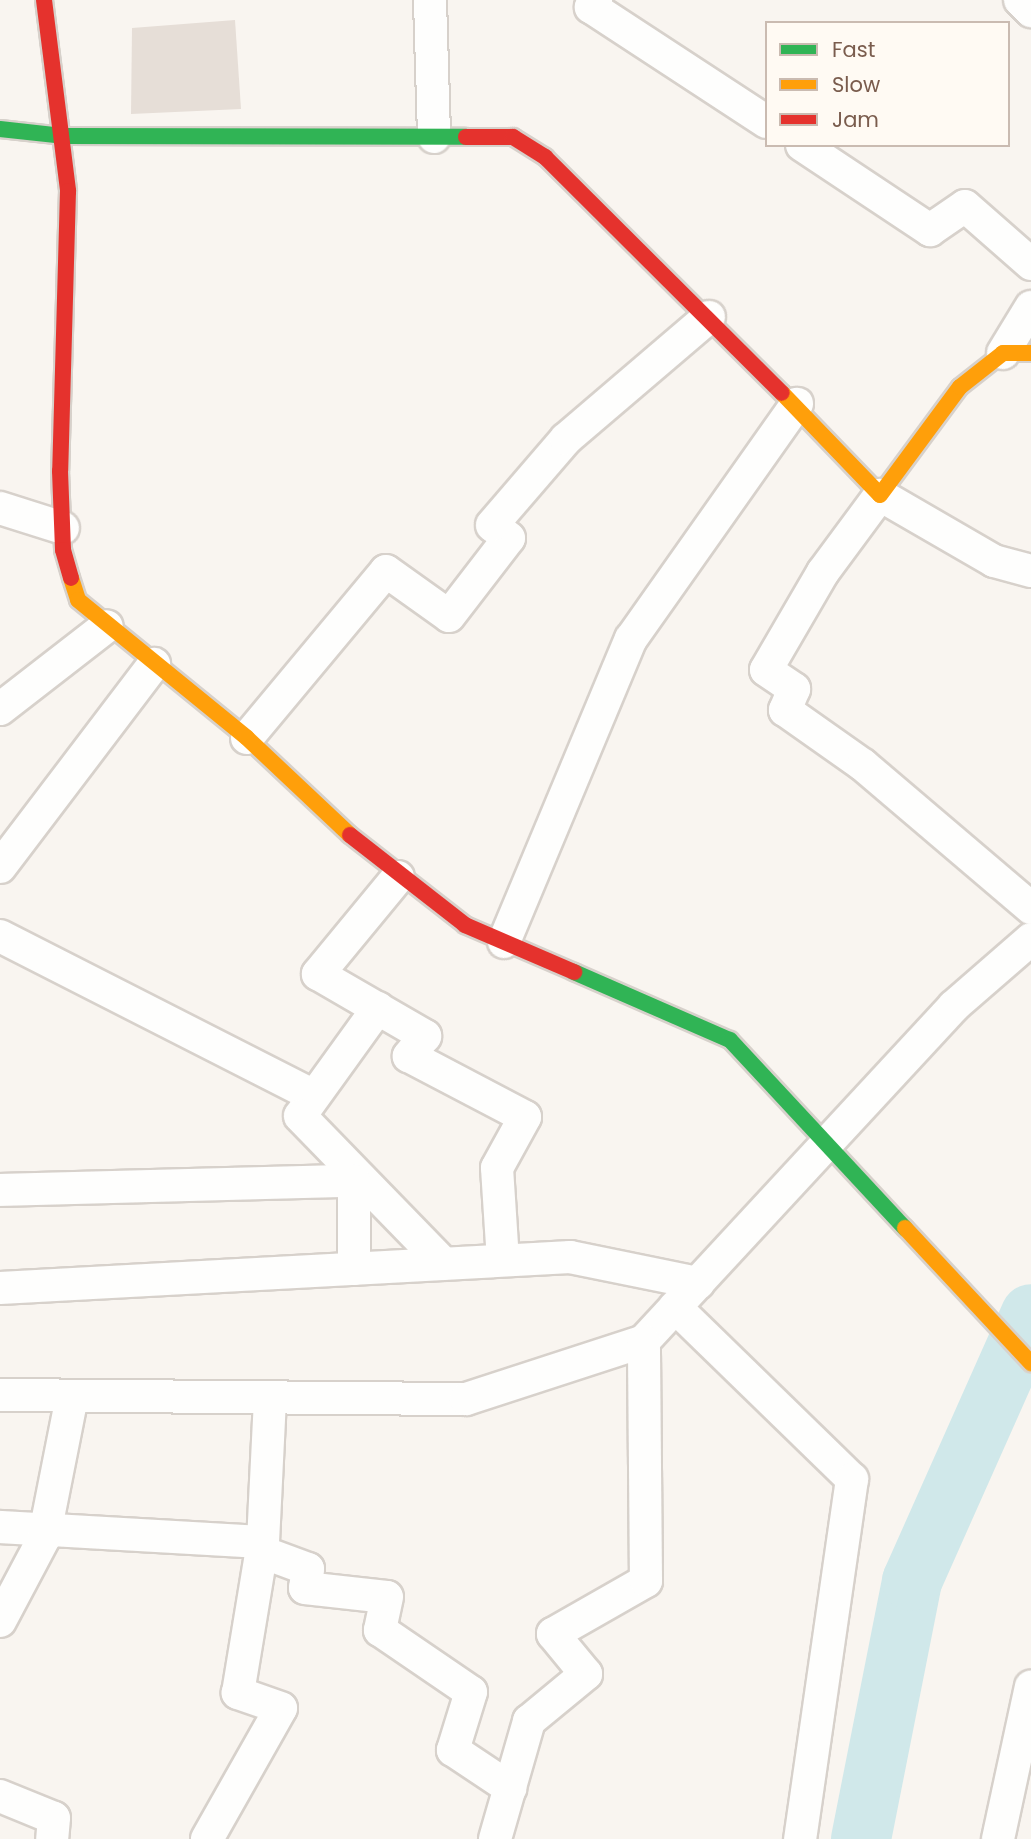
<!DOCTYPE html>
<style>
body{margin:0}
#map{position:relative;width:1031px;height:1839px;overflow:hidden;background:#f9f5f0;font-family:Poppins,sans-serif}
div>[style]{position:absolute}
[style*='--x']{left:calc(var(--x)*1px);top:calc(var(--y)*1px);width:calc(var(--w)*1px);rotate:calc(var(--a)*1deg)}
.river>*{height:60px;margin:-30px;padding:0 30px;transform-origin:30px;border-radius:30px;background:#d0e8ea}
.building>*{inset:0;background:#e6ded7}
.roads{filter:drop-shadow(2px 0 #d7d1cb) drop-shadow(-2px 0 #d7d1cb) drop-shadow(0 2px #d7d1cb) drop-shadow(0 -2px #d7d1cb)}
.street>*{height:32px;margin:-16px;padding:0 16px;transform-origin:16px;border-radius:16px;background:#fefefd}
.fast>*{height:16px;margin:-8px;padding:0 8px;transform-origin:8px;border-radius:8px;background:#30b455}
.slow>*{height:16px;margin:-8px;padding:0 8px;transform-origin:8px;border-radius:8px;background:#ff9f0a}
.jam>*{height:16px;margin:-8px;padding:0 8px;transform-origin:8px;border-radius:8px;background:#e5322d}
span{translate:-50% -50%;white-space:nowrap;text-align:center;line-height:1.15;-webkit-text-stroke:5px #fffaf3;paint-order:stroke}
.legend{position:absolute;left:765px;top:21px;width:245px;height:126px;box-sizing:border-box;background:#fffaf3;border:2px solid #cabbb1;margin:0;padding:9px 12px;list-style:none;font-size:21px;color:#7a5c4d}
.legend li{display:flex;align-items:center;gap:14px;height:35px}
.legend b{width:35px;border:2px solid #cabbb1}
</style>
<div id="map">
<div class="river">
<i style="--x:861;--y:1839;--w:263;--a:-78.8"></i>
<i style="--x:912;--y:1581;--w:292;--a:-66"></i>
</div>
<div class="building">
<i style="clip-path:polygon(235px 20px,241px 109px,131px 114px,132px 28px)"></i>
</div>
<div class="roads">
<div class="street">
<i style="--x:430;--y:0;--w:137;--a:88.3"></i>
<i style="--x:596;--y:0;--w:9;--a:126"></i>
<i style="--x:591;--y:7;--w:210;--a:33.2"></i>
<i style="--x:1020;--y:0;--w:16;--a:45"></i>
<i style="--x:802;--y:145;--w:154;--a:33.6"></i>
<i style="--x:930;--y:230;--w:42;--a:-34.4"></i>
<i style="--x:965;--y:206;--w:88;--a:41.3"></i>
<i style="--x:1003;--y:353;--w:54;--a:-58.7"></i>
<i style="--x:0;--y:508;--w:66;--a:17.6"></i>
<i style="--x:1031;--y:571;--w:38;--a:-165"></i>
<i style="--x:994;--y:561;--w:132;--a:-149.9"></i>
<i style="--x:880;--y:495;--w:96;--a:126.5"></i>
<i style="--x:823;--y:572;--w:113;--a:120.2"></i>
<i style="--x:766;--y:670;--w:34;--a:34"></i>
<i style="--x:794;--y:689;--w:23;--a:113"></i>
<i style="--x:785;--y:710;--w:95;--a:35.2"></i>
<i style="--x:863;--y:765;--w:221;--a:40.4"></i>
<i style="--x:0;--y:709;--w:135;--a:-37.8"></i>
<i style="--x:247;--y:738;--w:217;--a:-50.2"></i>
<i style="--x:386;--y:571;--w:77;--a:35.5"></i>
<i style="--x:449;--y:616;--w:98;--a:-52.4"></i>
<i style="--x:509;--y:538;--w:21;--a:-143"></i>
<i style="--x:492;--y:525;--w:113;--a:-49.3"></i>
<i style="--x:566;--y:439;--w:188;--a:-40.5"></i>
<i style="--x:0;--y:867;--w:255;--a:-52.8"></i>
<i style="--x:398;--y:877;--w:126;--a:129.5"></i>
<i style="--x:318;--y:974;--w:124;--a:30.1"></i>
<i style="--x:425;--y:1036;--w:26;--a:129"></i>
<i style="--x:409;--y:1056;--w:131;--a:27.7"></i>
<i style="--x:525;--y:1117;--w:58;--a:118.8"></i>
<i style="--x:497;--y:1168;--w:92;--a:86.3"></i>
<i style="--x:0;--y:936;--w:352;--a:27"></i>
<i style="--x:504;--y:942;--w:329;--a:-67.3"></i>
<i style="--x:631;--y:639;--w:288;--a:-54.8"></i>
<i style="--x:378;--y:1008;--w:133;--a:125.8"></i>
<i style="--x:300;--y:1116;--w:206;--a:45.8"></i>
<i style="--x:0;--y:1190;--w:354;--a:-1.5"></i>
<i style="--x:354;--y:1181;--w:88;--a:90"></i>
<i style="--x:0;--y:1288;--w:571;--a:-3.11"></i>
<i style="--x:570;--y:1257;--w:131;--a:11.5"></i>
<i style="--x:675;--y:1307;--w:247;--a:44.2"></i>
<i style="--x:852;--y:1479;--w:364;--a:98.2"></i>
<i style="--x:0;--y:1395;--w:466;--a:0.5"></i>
<i style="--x:466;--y:1399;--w:187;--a:-18"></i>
<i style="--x:644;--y:1341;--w:456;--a:-47.2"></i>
<i style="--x:954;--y:1006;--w:102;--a:-41"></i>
<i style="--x:0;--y:1527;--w:263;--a:3.3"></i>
<i style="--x:263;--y:1542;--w:142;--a:-87.2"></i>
<i style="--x:262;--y:1552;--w:49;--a:20.3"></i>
<i style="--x:308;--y:1569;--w:19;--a:99"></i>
<i style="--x:305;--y:1588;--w:82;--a:6.3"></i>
<i style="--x:387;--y:1597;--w:34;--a:102"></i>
<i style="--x:380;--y:1630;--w:110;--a:34.3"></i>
<i style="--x:471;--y:1692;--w:61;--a:107.2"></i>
<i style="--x:453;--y:1750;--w:69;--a:33.7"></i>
<i style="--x:0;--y:1621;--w:94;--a:-62.1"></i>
<i style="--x:44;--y:1538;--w:144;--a:-78.8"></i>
<i style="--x:0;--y:1796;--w:58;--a:22.2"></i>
<i style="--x:54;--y:1818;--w:21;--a:95"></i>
<i style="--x:207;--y:1839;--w:150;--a:-60.5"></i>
<i style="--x:281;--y:1708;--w:46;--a:-160.8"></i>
<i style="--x:238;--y:1693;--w:153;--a:-80.6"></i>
<i style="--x:495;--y:1839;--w:123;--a:-73.9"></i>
<i style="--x:529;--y:1721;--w:74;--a:-39.5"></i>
<i style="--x:586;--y:1674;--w:52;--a:-129.5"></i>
<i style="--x:553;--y:1634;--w:107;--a:-29.7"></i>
<i style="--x:646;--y:1581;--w:240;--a:-90.5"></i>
<i style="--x:998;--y:1839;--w:156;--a:-77.8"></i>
</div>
<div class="fast">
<i style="--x:0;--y:129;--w:63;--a:6.3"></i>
<i style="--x:63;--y:136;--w:403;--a:0.1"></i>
<i style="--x:574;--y:972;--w:170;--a:23.6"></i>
<i style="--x:730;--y:1040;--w:257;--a:47.1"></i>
</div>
<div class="slow">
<i style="--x:782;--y:393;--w:141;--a:46.1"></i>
<i style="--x:880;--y:495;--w:134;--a:-53.5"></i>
<i style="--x:960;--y:387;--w:55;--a:-38.3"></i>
<i style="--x:1003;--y:353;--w:28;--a:0"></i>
<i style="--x:71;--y:578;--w:23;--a:72"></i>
<i style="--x:78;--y:600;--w:218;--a:39.2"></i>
<i style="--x:247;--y:738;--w:141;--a:43.3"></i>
<i style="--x:905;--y:1228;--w:185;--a:47"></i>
</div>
<div class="jam">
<i style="--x:44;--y:0;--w:193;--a:82.8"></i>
<i style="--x:68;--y:191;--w:280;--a:91.6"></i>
<i style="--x:60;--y:471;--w:79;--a:87.8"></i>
<i style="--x:63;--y:550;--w:29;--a:74"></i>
<i style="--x:466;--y:137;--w:47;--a:0"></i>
<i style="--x:513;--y:137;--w:38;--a:32"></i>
<i style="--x:545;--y:157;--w:334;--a:44.9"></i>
<i style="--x:350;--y:835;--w:146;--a:38"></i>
<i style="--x:465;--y:925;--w:119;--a:23.3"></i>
</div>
</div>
<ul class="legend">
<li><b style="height:9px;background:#30b455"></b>Fast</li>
<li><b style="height:9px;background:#ff9f0a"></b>Slow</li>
<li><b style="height:9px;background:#e5322d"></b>Jam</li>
</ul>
</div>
